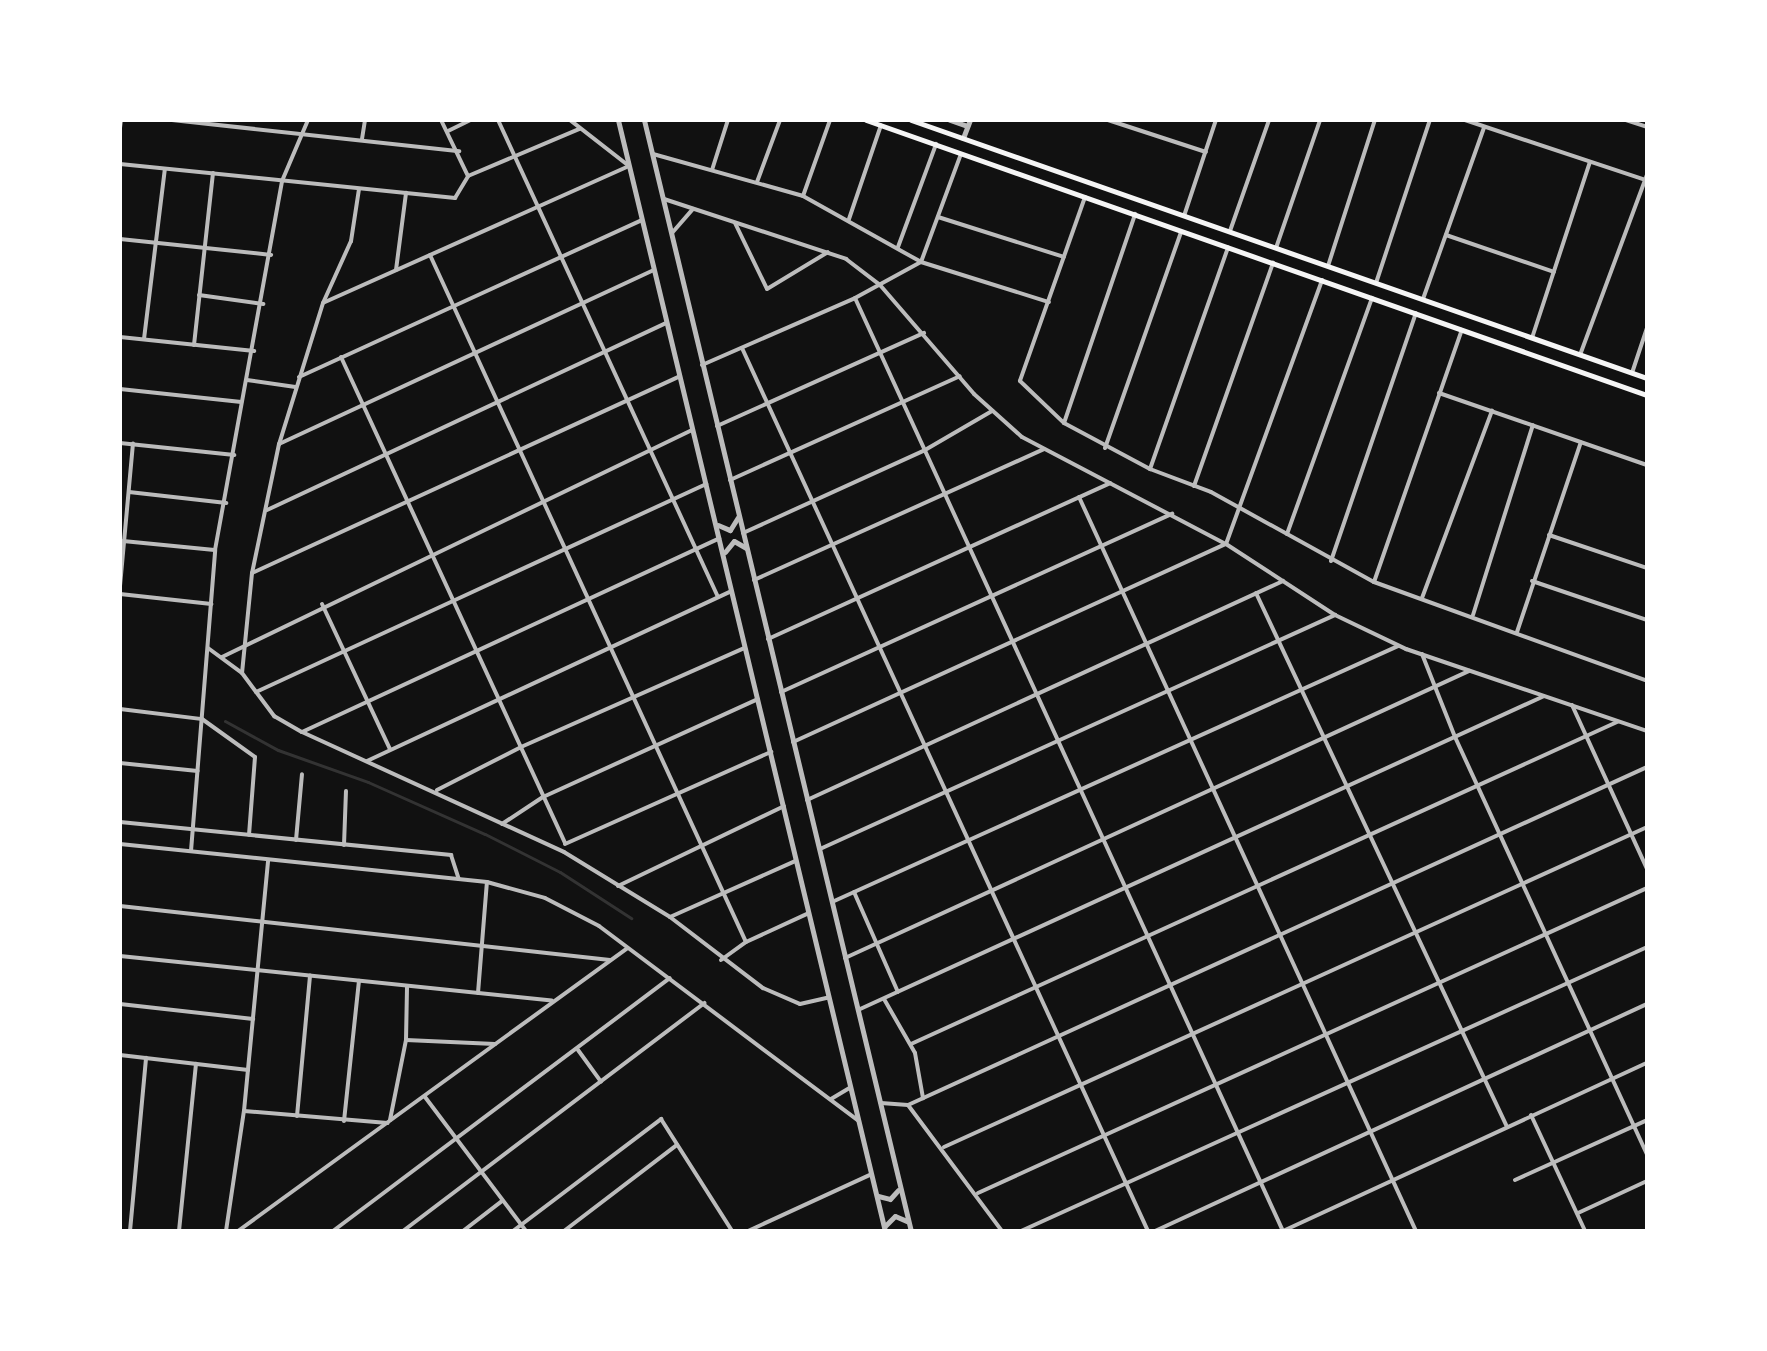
<!DOCTYPE html>
<style>
body{margin:0}
#map{position:relative;width:1767px;height:1351px;overflow:hidden;background:#111;font-family:Cabin,sans-serif}
div>[style]{position:absolute}
[style*='--x']{left:calc(var(--x)*1px);top:calc(var(--y)*1px);width:calc(var(--w)*1px);rotate:calc(var(--a)*1deg)}
.stream>*{height:3px;margin:-1.5px;padding:0 1.5px;transform-origin:1.5px;border-radius:1.5px;background:#333}
.minor>*{height:4px;margin:-2px;padding:0 2px;transform-origin:2px;border-radius:2px;background:#bcbcbc}
.tertiary>*{height:5px;margin:-2.5px;padding:0 2.5px;transform-origin:2.5px;border-radius:2.5px;background:#bcbcbc}
.secondary>*{height:5px;margin:-2.5px;padding:0 2.5px;transform-origin:2.5px;border-radius:2.5px;background:#f5f5f5}
span{translate:-50% -50%;white-space:nowrap;text-align:center;line-height:1.15;-webkit-text-stroke:6px #fff;paint-order:stroke}
.frame{position:absolute;inset:0;border:122px solid #fff;pointer-events:none}
</style>
<div id="map">
<div class="stream">
<i style="--x:225;--y:721;--w:60;--a:28.7"></i>
<i style="--x:278;--y:750;--w:96;--a:19.6"></i>
<i style="--x:368;--y:782;--w:128;--a:24"></i>
<i style="--x:485;--y:834;--w:84;--a:26.9"></i>
<i style="--x:560;--y:872;--w:85;--a:32.9"></i>
</div>
<div class="minor">
<i style="--x:172;--y:120;--w:289;--a:6.2"></i>
<i style="--x:441;--y:120;--w:62;--a:64.3"></i>
<i style="--x:498;--y:120;--w:525;--a:65.24"></i>
<i style="--x:1108;--y:120;--w:103;--a:18.1"></i>
<i style="--x:1465;--y:120;--w:190;--a:18.4"></i>
<i style="--x:1626;--y:120;--w:22;--a:18"></i>
<i style="--x:120;--y:128;--w:8;--a:-83"></i>
<i style="--x:448;--y:131;--w:25;--a:-26"></i>
<i style="--x:362;--y:139;--w:19;--a:-81"></i>
<i style="--x:653;--y:154;--w:156;--a:15.6"></i>
<i style="--x:803;--y:196;--w:135;--a:29.2"></i>
<i style="--x:921;--y:262;--w:134;--a:17.4"></i>
<i style="--x:120;--y:164;--w:337;--a:5.8"></i>
<i style="--x:455;--y:198;--w:26;--a:-59"></i>
<i style="--x:712;--y:170;--w:52;--a:-72.3"></i>
<i style="--x:468;--y:176;--w:121;--a:-22.9"></i>
<i style="--x:757;--y:182;--w:66;--a:-69.6"></i>
<i style="--x:359;--y:189;--w:53;--a:98.7"></i>
<i style="--x:351;--y:241;--w:68;--a:114.3"></i>
<i style="--x:323;--y:303;--w:148;--a:107.3"></i>
<i style="--x:279;--y:444;--w:132;--a:101.8"></i>
<i style="--x:252;--y:573;--w:100;--a:95.7"></i>
<i style="--x:242;--y:673;--w:54;--a:53.3"></i>
<i style="--x:274;--y:716;--w:32;--a:30"></i>
<i style="--x:302;--y:732;--w:288;--a:24.6"></i>
<i style="--x:564;--y:852;--w:124;--a:31.5"></i>
<i style="--x:670;--y:917;--w:117;--a:37.4"></i>
<i style="--x:763;--y:988;--w:40;--a:23.4"></i>
<i style="--x:800;--y:1004;--w:28;--a:-13"></i>
<i style="--x:803;--y:196;--w:81;--a:-70.4"></i>
<i style="--x:1085;--y:197;--w:195;--a:109.5"></i>
<i style="--x:1020;--y:381;--w:61;--a:43.7"></i>
<i style="--x:1064;--y:423;--w:98;--a:28.1"></i>
<i style="--x:1150;--y:469;--w:65;--a:20.7"></i>
<i style="--x:1211;--y:492;--w:186;--a:28.9"></i>
<i style="--x:1374;--y:582;--w:290;--a:19.9"></i>
<i style="--x:664;--y:199;--w:192;--a:18.2"></i>
<i style="--x:846;--y:259;--w:43;--a:37.4"></i>
<i style="--x:880;--y:285;--w:144;--a:49.2"></i>
<i style="--x:974;--y:394;--w:64;--a:41.9"></i>
<i style="--x:1022;--y:437;--w:230;--a:27.7"></i>
<i style="--x:1226;--y:544;--w:130;--a:33.1"></i>
<i style="--x:1335;--y:615;--w:79;--a:25.6"></i>
<i style="--x:1406;--y:649;--w:255;--a:18.8"></i>
<i style="--x:1184;--y:216;--w:101;--a:-71.6"></i>
<i style="--x:938;--y:217;--w:132;--a:17.6"></i>
<i style="--x:849;--y:219;--w:99;--a:-71.2"></i>
<i style="--x:735;--y:223;--w:73;--a:64.1"></i>
<i style="--x:767;--y:289;--w:71;--a:-31.2"></i>
<i style="--x:1230;--y:231;--w:118;--a:-70.6"></i>
<i style="--x:672;--y:233;--w:32;--a:-49"></i>
<i style="--x:1446;--y:235;--w:114;--a:18.9"></i>
<i style="--x:120;--y:239;--w:152;--a:6"></i>
<i style="--x:898;--y:247;--w:110;--a:-69.7"></i>
<i style="--x:1276;--y:248;--w:135;--a:-71"></i>
<i style="--x:430;--y:255;--w:756;--a:65.3"></i>
<i style="--x:921;--y:262;--w:115;--a:-69.7"></i>
<i style="--x:1328;--y:266;--w:153;--a:-72.2"></i>
<i style="--x:396;--y:270;--w:78;--a:-82.6"></i>
<i style="--x:1376;--y:283;--w:172;--a:-71.7"></i>
<i style="--x:199;--y:295;--w:65;--a:8"></i>
<i style="--x:855;--y:298;--w:1026;--a:65.36"></i>
<i style="--x:1423;--y:299;--w:182;--a:-70.4"></i>
<i style="--x:325;--y:302;--w:333;--a:-24.1"></i>
<i style="--x:629;--y:166;--w:75;--a:-142.1"></i>
<i style="--x:120;--y:337;--w:135;--a:6"></i>
<i style="--x:1532;--y:338;--w:185;--a:-71.8"></i>
<i style="--x:144;--y:339;--w:171;--a:-83"></i>
<i style="--x:194;--y:345;--w:173;--a:-83.7"></i>
<i style="--x:742;--y:348;--w:972;--a:65.31"></i>
<i style="--x:1580;--y:355;--w:192;--a:-69.6"></i>
<i style="--x:341;--y:357;--w:535;--a:65.25"></i>
<i style="--x:702;--y:365;--w:167;--a:-23.6"></i>
<i style="--x:855;--y:298;--w:75;--a:-28.6"></i>
<i style="--x:1632;--y:373;--w:47;--a:-71.6"></i>
<i style="--x:299;--y:377;--w:377;--a:-24.6"></i>
<i style="--x:247;--y:380;--w:49;--a:8.1"></i>
<i style="--x:120;--y:389;--w:122;--a:6.1"></i>
<i style="--x:1439;--y:393;--w:220;--a:19.1"></i>
<i style="--x:1064;--y:423;--w:221;--a:-71.2"></i>
<i style="--x:717;--y:426;--w:227;--a:-24.2"></i>
<i style="--x:120;--y:443;--w:115;--a:6"></i>
<i style="--x:279;--y:444;--w:412;--a:-24.9"></i>
<i style="--x:1105;--y:448;--w:229;--a:-70.6"></i>
<i style="--x:1150;--y:469;--w:235;--a:-70.6"></i>
<i style="--x:730;--y:480;--w:252;--a:-24.3"></i>
<i style="--x:1194;--y:486;--w:237;--a:-70.5"></i>
<i style="--x:129;--y:492;--w:98;--a:6.5"></i>
<i style="--x:1079;--y:497;--w:808;--a:65.34"></i>
<i style="--x:267;--y:510;--w:441;--a:-25.1"></i>
<i style="--x:743;--y:533;--w:200;--a:-24.5"></i>
<i style="--x:925;--y:450;--w:78;--a:-30.2"></i>
<i style="--x:1287;--y:534;--w:251;--a:-70.2"></i>
<i style="--x:1549;--y:535;--w:103;--a:18.6"></i>
<i style="--x:123;--y:541;--w:92;--a:5.6"></i>
<i style="--x:1331;--y:561;--w:262;--a:-71.1"></i>
<i style="--x:252;--y:573;--w:470;--a:-24.7"></i>
<i style="--x:754;--y:580;--w:318;--a:-24.3"></i>
<i style="--x:1532;--y:581;--w:121;--a:18.7"></i>
<i style="--x:1374;--y:582;--w:267;--a:-70.8"></i>
<i style="--x:120;--y:586;--w:143;--a:-84.8"></i>
<i style="--x:1256;--y:593;--w:590;--a:64.82"></i>
<i style="--x:120;--y:594;--w:92;--a:6.3"></i>
<i style="--x:1422;--y:598;--w:200;--a:-69.5"></i>
<i style="--x:322;--y:604;--w:160;--a:64.9"></i>
<i style="--x:1473;--y:615;--w:199;--a:-72.5"></i>
<i style="--x:1517;--y:632;--w:200;--a:-71.4"></i>
<i style="--x:768;--y:639;--w:376;--a:-24.5"></i>
<i style="--x:208;--y:648;--w:42;--a:36.3"></i>
<i style="--x:1422;--y:654;--w:89;--a:68.3"></i>
<i style="--x:1455;--y:737;--w:459;--a:65.3"></i>
<i style="--x:222;--y:657;--w:522;--a:-25.78"></i>
<i style="--x:256;--y:692;--w:496;--a:-24.8"></i>
<i style="--x:781;--y:692;--w:430;--a:-24.5"></i>
<i style="--x:1572;--y:705;--w:180;--a:65.4"></i>
<i style="--x:120;--y:709;--w:83;--a:7"></i>
<i style="--x:202;--y:719;--w:65;--a:35.6"></i>
<i style="--x:255;--y:757;--w:78;--a:94.4"></i>
<i style="--x:302;--y:732;--w:460;--a:-24.9"></i>
<i style="--x:793;--y:742;--w:476;--a:-24.6"></i>
<i style="--x:1226;--y:544;--w:281;--a:-70"></i>
<i style="--x:367;--y:761;--w:402;--a:-25"></i>
<i style="--x:120;--y:763;--w:78;--a:5.9"></i>
<i style="--x:437;--y:790;--w:94;--a:-27.1"></i>
<i style="--x:521;--y:747;--w:244;--a:-23.9"></i>
<i style="--x:807;--y:800;--w:524;--a:-24.71"></i>
<i style="--x:120;--y:822;--w:333;--a:5.7"></i>
<i style="--x:451;--y:855;--w:25;--a:72"></i>
<i style="--x:502;--y:824;--w:49;--a:-33.4"></i>
<i style="--x:543;--y:797;--w:236;--a:-24.5"></i>
<i style="--x:296;--y:840;--w:66;--a:-84.8"></i>
<i style="--x:120;--y:844;--w:369;--a:5.9"></i>
<i style="--x:487;--y:882;--w:60;--a:15.4"></i>
<i style="--x:545;--y:898;--w:61;--a:27.4"></i>
<i style="--x:599;--y:926;--w:323;--a:36.9"></i>
<i style="--x:565;--y:844;--w:226;--a:-24.1"></i>
<i style="--x:344;--y:845;--w:54;--a:-87.9"></i>
<i style="--x:820;--y:849;--w:566;--a:-24.44"></i>
<i style="--x:191;--y:851;--w:302;--a:-85.4"></i>
<i style="--x:215;--y:550;--w:375;--a:-79.7"></i>
<i style="--x:282;--y:181;--w:66;--a:-66.9"></i>
<i style="--x:618;--y:886;--w:184;--a:-25.7"></i>
<i style="--x:854;--y:892;--w:109;--a:66.3"></i>
<i style="--x:832;--y:902;--w:621;--a:-24.34"></i>
<i style="--x:120;--y:906;--w:493;--a:6.3"></i>
<i style="--x:670;--y:917;--w:137;--a:-24.1"></i>
<i style="--x:120;--y:956;--w:434;--a:5.9"></i>
<i style="--x:845;--y:958;--w:687;--a:-24.7"></i>
<i style="--x:721;--y:960;--w:31;--a:-36"></i>
<i style="--x:746;--y:942;--w:69;--a:-24.7"></i>
<i style="--x:478;--y:993;--w:111;--a:-85.4"></i>
<i style="--x:884;--y:999;--w:62;--a:60.1"></i>
<i style="--x:915;--y:1053;--w:46;--a:79.9"></i>
<i style="--x:120;--y:1004;--w:134;--a:6.4"></i>
<i style="--x:858;--y:1010;--w:754;--a:-24.59"></i>
<i style="--x:406;--y:1040;--w:89;--a:2.6"></i>
<i style="--x:911;--y:1044;--w:776;--a:-24.52"></i>
<i style="--x:578;--y:1050;--w:39;--a:54"></i>
<i style="--x:120;--y:1055;--w:129;--a:6.7"></i>
<i style="--x:425;--y:1097;--w:168;--a:53"></i>
<i style="--x:831;--y:1099;--w:21;--a:-31"></i>
<i style="--x:881;--y:1103;--w:27;--a:4"></i>
<i style="--x:908;--y:1105;--w:157;--a:53.3"></i>
<i style="--x:908;--y:1105;--w:813;--a:-24.58"></i>
<i style="--x:244;--y:1111;--w:144;--a:4.8"></i>
<i style="--x:1531;--y:1115;--w:128;--a:65"></i>
<i style="--x:297;--y:1116;--w:141;--a:-84.7"></i>
<i style="--x:390;--y:1120;--w:82;--a:-78.7"></i>
<i style="--x:406;--y:1040;--w:53;--a:-88.9"></i>
<i style="--x:344;--y:1121;--w:141;--a:-83.9"></i>
<i style="--x:944;--y:1147;--w:772;--a:-24.47"></i>
<i style="--x:1515;--y:1180;--w:145;--a:-24.4"></i>
<i style="--x:978;--y:1193;--w:735;--a:-24.51"></i>
<i style="--x:1578;--y:1213;--w:76;--a:-24.9"></i>
<i style="--x:130;--y:1231;--w:174;--a:-84.7"></i>
<i style="--x:179;--y:1231;--w:168;--a:-84.2"></i>
<i style="--x:226;--y:1231;--w:121;--a:-81.5"></i>
<i style="--x:244;--y:1111;--w:252;--a:-84.5"></i>
<i style="--x:238;--y:1231;--w:481;--a:-36"></i>
<i style="--x:333;--y:1231;--w:421;--a:-36.9"></i>
<i style="--x:403;--y:1231;--w:378;--a:-37.1"></i>
<i style="--x:463;--y:1231;--w:49;--a:-37.6"></i>
<i style="--x:513;--y:1231;--w:186;--a:-37.1"></i>
<i style="--x:661;--y:1119;--w:133;--a:57.6"></i>
<i style="--x:564;--y:1231;--w:142;--a:-37.3"></i>
<i style="--x:748;--y:1231;--w:136;--a:-24.7"></i>
<i style="--x:1021;--y:1231;--w:687;--a:-24.4"></i>
<i style="--x:1155;--y:1231;--w:542;--a:-24.77"></i>
<i style="--x:1283;--y:1231;--w:401;--a:-24.8"></i>
</div>
<div class="tertiary">
<i style="--x:618;--y:120;--w:1143;--a:76.49"></i>
<i style="--x:644;--y:120;--w:1143;--a:76.49"></i>
<i style="--x:950;--y:120;--w:18;--a:19"></i>
<i style="--x:963;--y:138;--w:19;--a:-69"></i>
<i style="--x:718;--y:525;--w:13;--a:23"></i>
<i style="--x:730;--y:530;--w:15;--a:-58"></i>
<i style="--x:725;--y:552;--w:14;--a:-51"></i>
<i style="--x:734;--y:541;--w:14;--a:30"></i>
<i style="--x:878;--y:1196;--w:12;--a:14"></i>
<i style="--x:890;--y:1199;--w:12;--a:-48"></i>
<i style="--x:885;--y:1226;--w:14;--a:-45"></i>
<i style="--x:895;--y:1216;--w:13;--a:23"></i>
</div>
<div class="secondary">
<i style="--x:866;--y:120;--w:828;--a:19.4"></i>
<i style="--x:911;--y:120;--w:780;--a:19.32"></i>
</div>
<div class="frame"></div>
</div>
